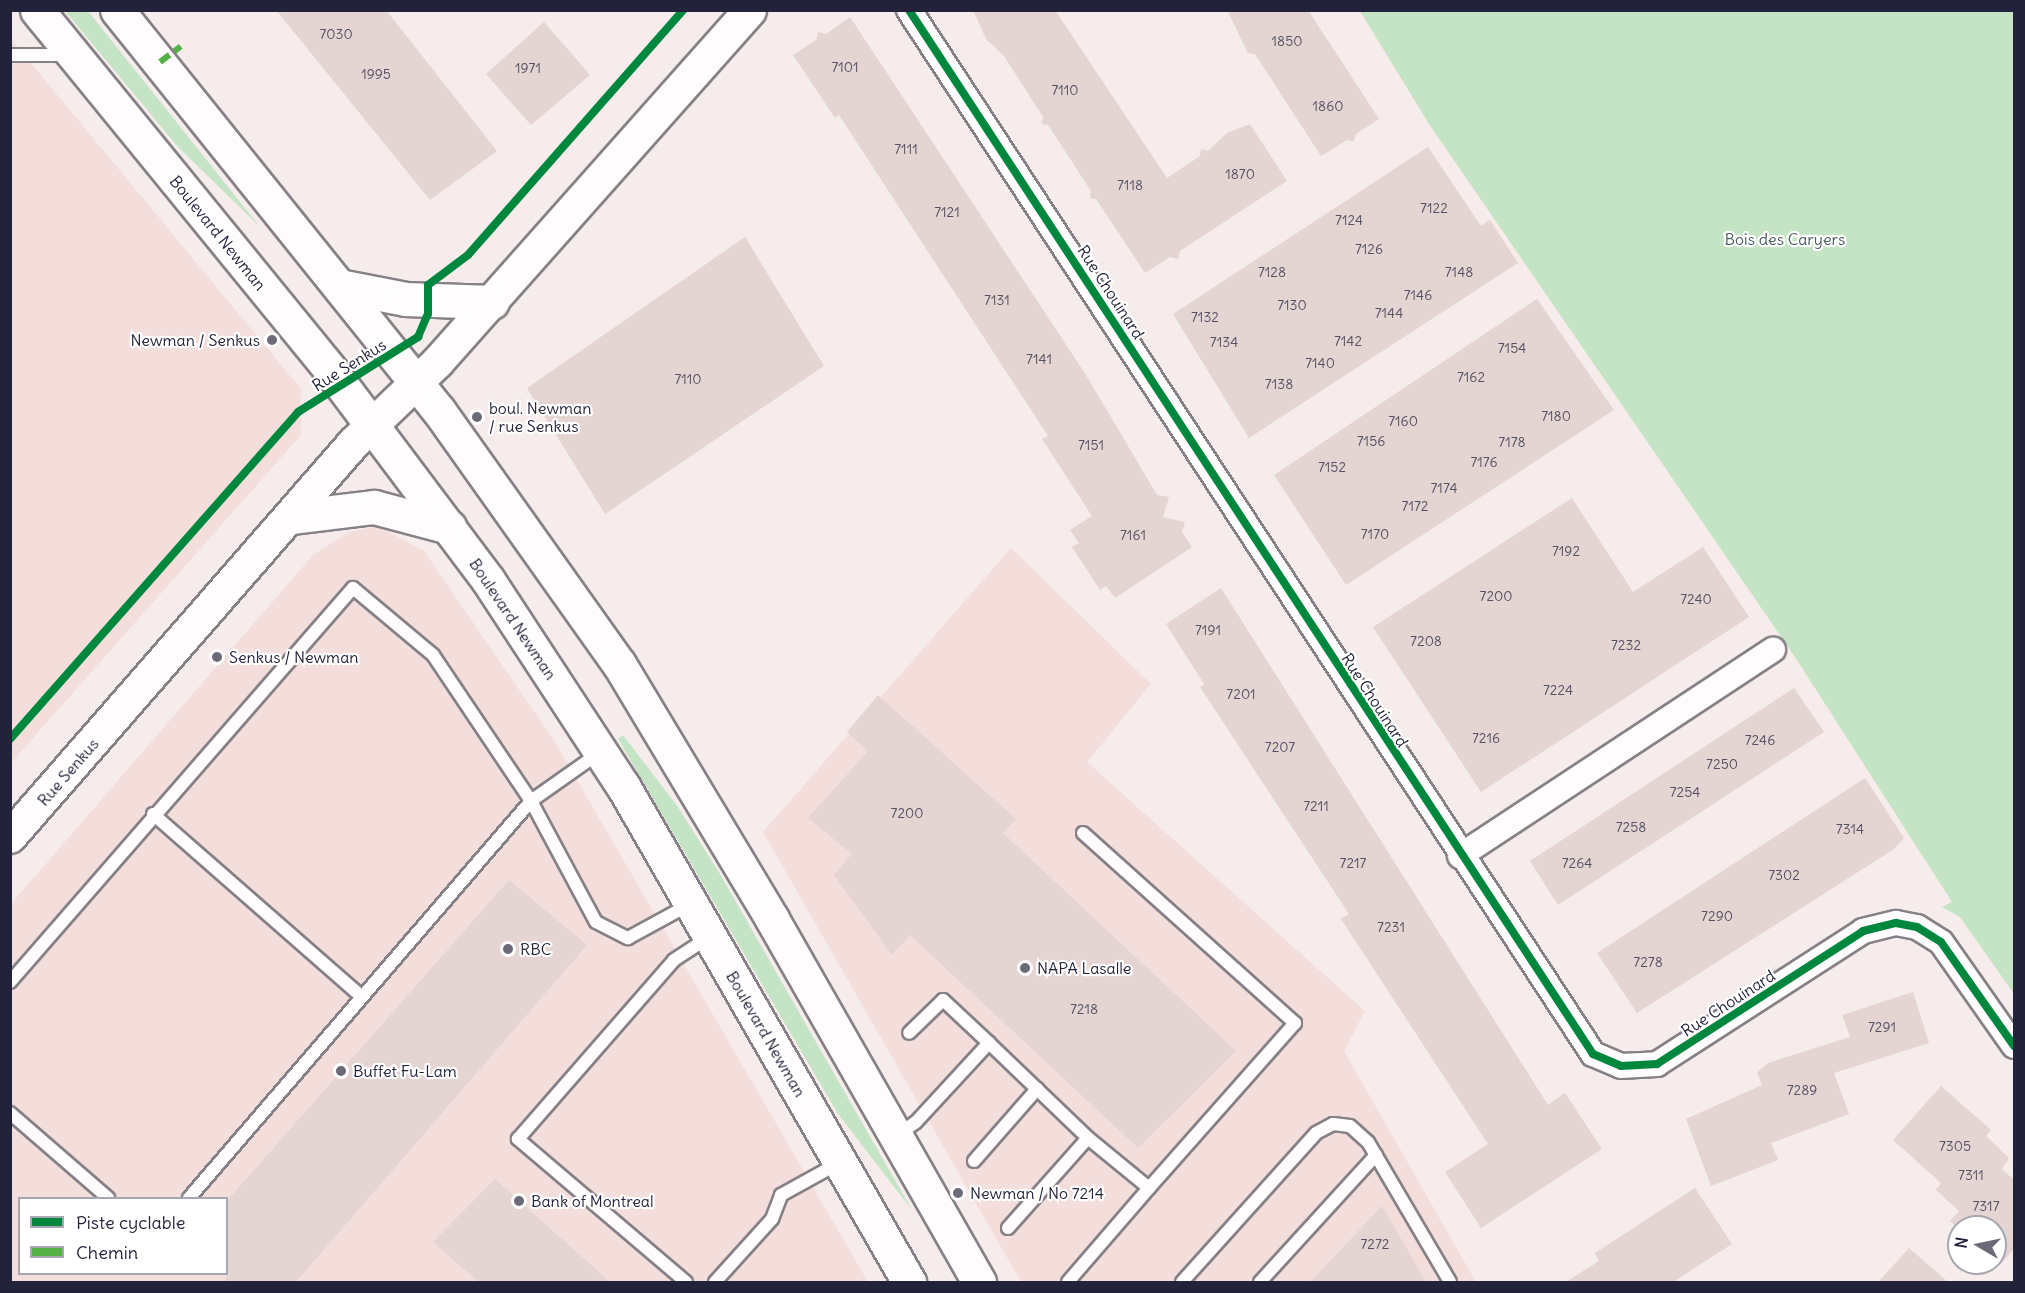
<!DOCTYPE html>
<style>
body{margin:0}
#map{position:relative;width:2025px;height:1293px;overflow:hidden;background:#f6eceb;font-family:Delius,sans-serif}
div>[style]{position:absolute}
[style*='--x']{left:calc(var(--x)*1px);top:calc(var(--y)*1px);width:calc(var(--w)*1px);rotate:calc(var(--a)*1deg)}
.built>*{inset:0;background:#f3dedc}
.green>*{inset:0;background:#c5e4c6}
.building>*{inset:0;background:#e4d4d2}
.roads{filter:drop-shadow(2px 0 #868186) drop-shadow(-2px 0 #868186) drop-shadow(0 2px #868186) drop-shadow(0 -2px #868186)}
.service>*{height:12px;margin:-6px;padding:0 6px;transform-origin:6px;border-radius:6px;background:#fefcfc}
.minor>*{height:24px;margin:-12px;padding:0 12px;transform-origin:12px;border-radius:12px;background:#fefcfc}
.tertiary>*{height:32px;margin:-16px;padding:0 16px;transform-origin:16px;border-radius:16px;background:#fefcfc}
.secondary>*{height:33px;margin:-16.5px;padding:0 16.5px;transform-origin:16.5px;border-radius:16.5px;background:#fefcfc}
.quiet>*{height:6px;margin-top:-3px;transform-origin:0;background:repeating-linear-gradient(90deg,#55b146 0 12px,transparent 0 18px)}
.cycleway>*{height:8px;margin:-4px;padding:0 4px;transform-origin:4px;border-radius:4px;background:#00873e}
.dots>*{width:16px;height:16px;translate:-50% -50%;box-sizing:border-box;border:3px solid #fff;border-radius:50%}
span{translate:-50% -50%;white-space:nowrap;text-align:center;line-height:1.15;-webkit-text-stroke:4.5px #fff;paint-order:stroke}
.number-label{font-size:14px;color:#545062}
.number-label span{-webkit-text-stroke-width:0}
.street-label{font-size:16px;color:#22223b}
.park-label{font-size:16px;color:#475a5c}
.poi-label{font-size:16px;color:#22223b}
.right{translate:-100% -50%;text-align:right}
.left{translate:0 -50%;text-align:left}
.frame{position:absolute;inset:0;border:12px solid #22223b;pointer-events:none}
.legend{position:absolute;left:18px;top:1197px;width:210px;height:78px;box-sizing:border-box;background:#fff;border:2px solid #a7a7b1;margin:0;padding:8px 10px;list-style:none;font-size:18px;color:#22223b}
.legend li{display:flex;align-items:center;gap:12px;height:30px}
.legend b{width:30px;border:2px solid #a7a7b1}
.north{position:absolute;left:1947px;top:1215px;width:60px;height:60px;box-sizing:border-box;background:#fff;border:2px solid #a7a7b1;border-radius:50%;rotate:279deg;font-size:16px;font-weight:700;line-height:24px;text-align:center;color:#22223b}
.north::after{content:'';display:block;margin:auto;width:21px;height:27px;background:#6c6979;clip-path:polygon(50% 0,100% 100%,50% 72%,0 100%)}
</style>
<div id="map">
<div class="built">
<i style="clip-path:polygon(11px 39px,301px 389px,301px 435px,11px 763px)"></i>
<i style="clip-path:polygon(evenodd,378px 526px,424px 551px,555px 742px,868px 1282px,11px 1282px,11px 904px,313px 555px,349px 532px,378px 526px,20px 1198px,226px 1198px,226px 1274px,20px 1274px,20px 1198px)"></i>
<i style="clip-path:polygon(1011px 548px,1151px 684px,1087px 762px,1365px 1011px,1344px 1051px,1476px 1282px,1021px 1282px,763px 832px)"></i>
</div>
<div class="green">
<i style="clip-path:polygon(65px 11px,88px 11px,260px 227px,178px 147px)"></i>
<i style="clip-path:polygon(1360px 11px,2014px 11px,2014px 994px,1960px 917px,1942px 907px,1952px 902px,1795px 657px,1429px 124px)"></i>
<i style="clip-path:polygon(623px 735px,678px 807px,720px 874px,912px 1210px,838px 1114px,618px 739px)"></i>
</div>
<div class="building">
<i style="clip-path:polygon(276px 10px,386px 10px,497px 151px,430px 200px)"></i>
<i style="clip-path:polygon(973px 10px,1055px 10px,1167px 178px,1200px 156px,1201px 149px,1208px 151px,1227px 133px,1250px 124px,1287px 181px,1180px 251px,1178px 259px,1170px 257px,1145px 273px,1096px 199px,1090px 198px,1091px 191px,1048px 125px,1042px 124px,1043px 117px,1004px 56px,986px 39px)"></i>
<i style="clip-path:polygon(1227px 10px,1308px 10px,1379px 119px,1356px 134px,1354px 141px,1347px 140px,1321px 156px,1255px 54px,1248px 53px)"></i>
<i style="clip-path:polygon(850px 17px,1086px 375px,1157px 495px,1169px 497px,1163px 517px,1185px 522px,1182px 532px,1192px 547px,1115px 598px,1106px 586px,1100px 590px,1072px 547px,1079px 543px,1070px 530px,1092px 516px,1042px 439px,1048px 436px,839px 115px,835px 118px,793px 55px,816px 40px,818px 32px,826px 34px)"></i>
<i style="clip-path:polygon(544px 22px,590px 75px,531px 125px,486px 74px)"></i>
<i style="clip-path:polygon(1428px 147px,1481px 226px,1490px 220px,1518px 263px,1249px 438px,1173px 314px)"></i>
<i style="clip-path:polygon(745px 237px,824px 366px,605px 514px,527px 388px)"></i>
<i style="clip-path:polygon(1537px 299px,1614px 410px,1346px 585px,1274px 475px)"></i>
<i style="clip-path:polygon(1572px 498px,1633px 592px,1703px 547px,1749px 617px,1481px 792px,1373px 627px)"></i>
<i style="clip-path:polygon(1221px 588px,1548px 1105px,1565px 1093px,1602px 1149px,1481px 1228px,1445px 1172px,1488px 1144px,1341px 919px,1349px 914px,1200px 687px,1204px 684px,1166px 624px)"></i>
<i style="clip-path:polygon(1794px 688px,1824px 732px,1558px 905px,1530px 861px)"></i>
<i style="clip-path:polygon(878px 695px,1016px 819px,1003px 833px,1236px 1051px,1138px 1148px,910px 935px,892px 955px,834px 875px,852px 854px,808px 818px,868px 751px,847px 732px)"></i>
<i style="clip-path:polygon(1865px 778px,1904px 838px,1894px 849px,1637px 1013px,1597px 953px)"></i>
<i style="clip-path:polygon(509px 880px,587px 945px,296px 1282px,226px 1282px,226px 1202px)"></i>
<i style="clip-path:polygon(1913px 992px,1929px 1043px,1834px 1073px,1849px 1114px,1771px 1143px,1778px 1160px,1711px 1186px,1686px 1119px,1762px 1085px,1757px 1072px,1768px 1063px,1850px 1037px,1842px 1015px)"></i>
<i style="clip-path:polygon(1941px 1086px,1991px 1130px,1986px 1136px,2009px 1158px,2002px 1169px,2014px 1180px,2014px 1249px,2000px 1265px,1995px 1261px,1995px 1227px,1959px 1229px,1950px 1221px,1959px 1211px,1936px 1190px,1941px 1183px,1893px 1140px)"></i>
<i style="clip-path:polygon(495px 1179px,610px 1282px,479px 1282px,433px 1242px)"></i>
<i style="clip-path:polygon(1695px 1188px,1732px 1244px,1673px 1282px,1566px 1282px,1599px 1261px,1595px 1253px)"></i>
<i style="clip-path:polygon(1382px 1206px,1426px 1282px,1310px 1282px)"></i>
<i style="clip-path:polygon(1909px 1248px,1948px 1282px,1878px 1282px)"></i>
</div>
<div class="roads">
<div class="service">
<i style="--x:10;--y:55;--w:56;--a:0"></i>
<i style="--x:153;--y:814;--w:278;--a:41.2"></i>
<i style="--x:1083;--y:833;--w:285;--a:41.9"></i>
<i style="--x:1295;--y:1023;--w:220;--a:131.5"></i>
<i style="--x:10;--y:982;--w:522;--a:-48.96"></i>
<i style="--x:353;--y:588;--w:104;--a:39.9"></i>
<i style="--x:433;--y:655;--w:176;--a:56.1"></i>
<i style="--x:531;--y:801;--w:137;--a:61.8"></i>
<i style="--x:596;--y:922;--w:36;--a:27"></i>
<i style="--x:628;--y:938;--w:71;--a:-28.7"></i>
<i style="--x:989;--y:1043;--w:137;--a:43.8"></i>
<i style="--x:1088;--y:1138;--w:79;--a:39.3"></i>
<i style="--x:1149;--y:1188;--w:124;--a:130.8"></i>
<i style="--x:10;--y:1113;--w:130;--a:40.9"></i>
<i style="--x:896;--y:1136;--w:24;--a:-35"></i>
<i style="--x:916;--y:1122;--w:108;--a:-47.3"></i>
<i style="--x:989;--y:1043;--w:63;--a:-136.9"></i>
<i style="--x:943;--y:1000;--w:47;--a:135.9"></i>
<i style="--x:974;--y:1161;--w:96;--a:-48.8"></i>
<i style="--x:189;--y:1198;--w:524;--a:-49.26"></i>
<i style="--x:531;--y:801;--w:83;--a:-35.2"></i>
<i style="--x:1008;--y:1228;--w:120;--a:-48.4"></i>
<i style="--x:686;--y:1282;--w:221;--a:-139.6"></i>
<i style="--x:518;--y:1139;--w:237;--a:-48.9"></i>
<i style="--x:674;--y:960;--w:42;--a:-33.3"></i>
<i style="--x:715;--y:1282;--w:85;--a:-47.9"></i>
<i style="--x:772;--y:1219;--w:26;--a:-69"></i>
<i style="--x:781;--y:1195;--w:66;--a:-28.9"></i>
<i style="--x:1182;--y:1282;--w:200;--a:-48"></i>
<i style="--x:1316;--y:1133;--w:19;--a:-28"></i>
<i style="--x:1333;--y:1124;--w:17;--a:7"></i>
<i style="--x:1350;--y:1126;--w:24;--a:42"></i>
<i style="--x:1368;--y:1142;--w:162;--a:59.6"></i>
<i style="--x:1260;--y:1282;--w:172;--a:-47.6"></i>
</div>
<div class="minor">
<i style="--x:909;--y:10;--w:1248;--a:56.77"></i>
<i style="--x:1593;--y:1054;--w:30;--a:23"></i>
<i style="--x:1621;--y:1066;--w:36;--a:-3"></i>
<i style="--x:1657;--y:1064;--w:245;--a:-32.8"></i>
<i style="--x:1863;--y:931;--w:34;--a:-14"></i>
<i style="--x:1896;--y:923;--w:21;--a:11"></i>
<i style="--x:1917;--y:927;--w:28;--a:32"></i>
<i style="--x:1941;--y:942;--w:127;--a:54.9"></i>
<i style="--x:1460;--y:856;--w:375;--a:-33.4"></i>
</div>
<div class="tertiary">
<i style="--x:10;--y:837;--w:522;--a:-48.89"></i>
<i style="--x:353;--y:444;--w:118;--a:-44"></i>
<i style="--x:438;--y:362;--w:470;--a:-48.4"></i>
</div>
<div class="secondary">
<i style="--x:37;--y:10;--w:466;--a:50.8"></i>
<i style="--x:331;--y:371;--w:261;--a:53.1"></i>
<i style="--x:488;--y:580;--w:246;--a:56.8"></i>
<i style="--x:623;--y:786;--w:573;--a:60.03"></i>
<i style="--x:117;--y:10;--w:514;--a:51.24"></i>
<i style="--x:439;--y:411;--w:310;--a:54.6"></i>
<i style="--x:619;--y:664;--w:297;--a:59"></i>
<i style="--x:772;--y:919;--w:418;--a:60.3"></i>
<i style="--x:344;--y:287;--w:63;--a:11"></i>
<i style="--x:406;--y:299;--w:86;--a:2"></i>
<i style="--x:291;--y:517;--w:84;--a:-6.9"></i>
<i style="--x:374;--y:507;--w:78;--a:14.9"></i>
</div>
</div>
<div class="quiet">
<i style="--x:160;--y:62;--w:26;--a:-37"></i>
</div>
<div class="cycleway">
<i style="--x:909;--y:10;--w:1248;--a:56.77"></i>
<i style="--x:1593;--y:1054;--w:30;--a:23"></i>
<i style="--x:1621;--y:1066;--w:36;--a:-3"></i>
<i style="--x:1657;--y:1064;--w:245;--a:-32.8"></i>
<i style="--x:1863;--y:931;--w:34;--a:-14"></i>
<i style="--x:1896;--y:923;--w:21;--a:11"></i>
<i style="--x:1917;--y:927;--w:28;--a:32"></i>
<i style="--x:1941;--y:942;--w:127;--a:54.9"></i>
<i style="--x:10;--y:739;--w:436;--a:-48.6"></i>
<i style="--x:298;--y:412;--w:142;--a:-32"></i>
<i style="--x:418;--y:337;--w:25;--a:-67"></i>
<i style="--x:428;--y:314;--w:29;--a:-90"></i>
<i style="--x:428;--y:285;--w:50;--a:-36.9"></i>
<i style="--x:468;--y:255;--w:326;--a:-48.7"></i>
</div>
<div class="dots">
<i style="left:272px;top:340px;background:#6c6979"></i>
<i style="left:477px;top:417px;background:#6c6979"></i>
<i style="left:217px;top:657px;background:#6c6979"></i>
<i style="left:508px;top:949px;background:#6c6979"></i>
<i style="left:1025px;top:968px;background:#6c6979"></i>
<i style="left:341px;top:1071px;background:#6c6979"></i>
<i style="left:958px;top:1193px;background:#6c6979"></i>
<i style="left:519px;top:1201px;background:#6c6979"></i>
</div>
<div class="number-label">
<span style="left:336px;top:34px">7030</span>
<span style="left:1287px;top:41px">1850</span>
<span style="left:845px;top:67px">7101</span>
<span style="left:528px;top:68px">1971</span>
<span style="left:376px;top:74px">1995</span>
<span style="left:1065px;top:90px">7110</span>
<span style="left:1328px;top:106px">1860</span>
<span style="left:906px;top:149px">7111</span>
<span style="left:1240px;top:174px">1870</span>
<span style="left:1130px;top:185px">7118</span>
<span style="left:1434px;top:208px">7122</span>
<span style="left:947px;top:212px">7121</span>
<span style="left:1349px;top:220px">7124</span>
<span style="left:1369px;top:249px">7126</span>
<span style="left:1272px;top:272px">7128</span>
<span style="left:1459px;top:272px">7148</span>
<span style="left:1418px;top:295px">7146</span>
<span style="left:997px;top:300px">7131</span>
<span style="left:1292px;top:305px">7130</span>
<span style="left:1389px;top:313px">7144</span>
<span style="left:1205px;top:317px">7132</span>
<span style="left:1348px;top:341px">7142</span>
<span style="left:1224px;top:342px">7134</span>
<span style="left:1512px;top:348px">7154</span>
<span style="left:1039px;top:359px">7141</span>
<span style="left:1320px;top:363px">7140</span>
<span style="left:1471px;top:377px">7162</span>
<span style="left:688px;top:379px">7110</span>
<span style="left:1279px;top:384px">7138</span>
<span style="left:1556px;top:416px">7180</span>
<span style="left:1403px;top:421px">7160</span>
<span style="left:1371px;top:441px">7156</span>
<span style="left:1512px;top:442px">7178</span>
<span style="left:1091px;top:445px">7151</span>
<span style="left:1484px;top:462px">7176</span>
<span style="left:1332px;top:467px">7152</span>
<span style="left:1444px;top:488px">7174</span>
<span style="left:1415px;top:506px">7172</span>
<span style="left:1375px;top:534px">7170</span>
<span style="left:1133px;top:535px">7161</span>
<span style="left:1566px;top:551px">7192</span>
<span style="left:1496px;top:596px">7200</span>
<span style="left:1696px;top:599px">7240</span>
<span style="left:1208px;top:630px">7191</span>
<span style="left:1426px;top:641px">7208</span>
<span style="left:1626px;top:645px">7232</span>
<span style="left:1558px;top:690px">7224</span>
<span style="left:1241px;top:694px">7201</span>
<span style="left:1486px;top:738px">7216</span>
<span style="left:1760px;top:740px">7246</span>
<span style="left:1280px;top:747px">7207</span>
<span style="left:1722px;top:764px">7250</span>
<span style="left:1685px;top:792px">7254</span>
<span style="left:1316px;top:806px">7211</span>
<span style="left:907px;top:813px">7200</span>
<span style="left:1631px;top:827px">7258</span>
<span style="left:1850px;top:829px">7314</span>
<span style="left:1353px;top:863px">7217</span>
<span style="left:1577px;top:863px">7264</span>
<span style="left:1784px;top:875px">7302</span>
<span style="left:1717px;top:916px">7290</span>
<span style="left:1391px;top:927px">7231</span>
<span style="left:1648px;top:962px">7278</span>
<span style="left:1084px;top:1009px">7218</span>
<span style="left:1882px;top:1027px">7291</span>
<span style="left:1802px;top:1090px">7289</span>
<span style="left:1955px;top:1146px">7305</span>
<span style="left:1971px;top:1175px">7311</span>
<span style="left:1986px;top:1206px">7317</span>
<span style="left:1375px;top:1244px">7272</span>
</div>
<div class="street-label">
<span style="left:218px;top:233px;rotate:51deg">Boulevard Newman</span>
<span style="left:1111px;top:292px;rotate:57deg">Rue Chouinard</span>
<span style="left:349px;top:365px;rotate:-32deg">Rue Senkus</span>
<span style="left:513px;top:619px;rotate:56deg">Boulevard Newman</span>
<span style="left:1375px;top:700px;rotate:57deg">Rue Chouinard</span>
<span style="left:68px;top:772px;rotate:-49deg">Rue Senkus</span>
<span style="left:1728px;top:1003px;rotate:-33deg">Rue Chouinard</span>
<span style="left:766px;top:1034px;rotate:60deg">Boulevard Newman</span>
</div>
<div class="park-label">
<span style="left:1785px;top:239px">Bois des Caryers</span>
</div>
<div class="poi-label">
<span class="right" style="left:260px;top:340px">Newman / Senkus</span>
<span class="left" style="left:489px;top:417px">boul. Newman<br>/ rue Senkus</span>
<span class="left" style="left:229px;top:657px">Senkus / Newman</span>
<span class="left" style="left:520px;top:949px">RBC</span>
<span class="left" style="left:1037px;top:968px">NAPA Lasalle</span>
<span class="left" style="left:353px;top:1071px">Buffet Fu-Lam</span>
<span class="left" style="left:970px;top:1193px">Newman / No 7214</span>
<span class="left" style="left:531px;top:1201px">Bank of Montreal</span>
</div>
<div class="frame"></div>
<ul class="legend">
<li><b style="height:8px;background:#00873e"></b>Piste cyclable</li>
<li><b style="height:8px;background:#55b146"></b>Chemin</li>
</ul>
<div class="north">N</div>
</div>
